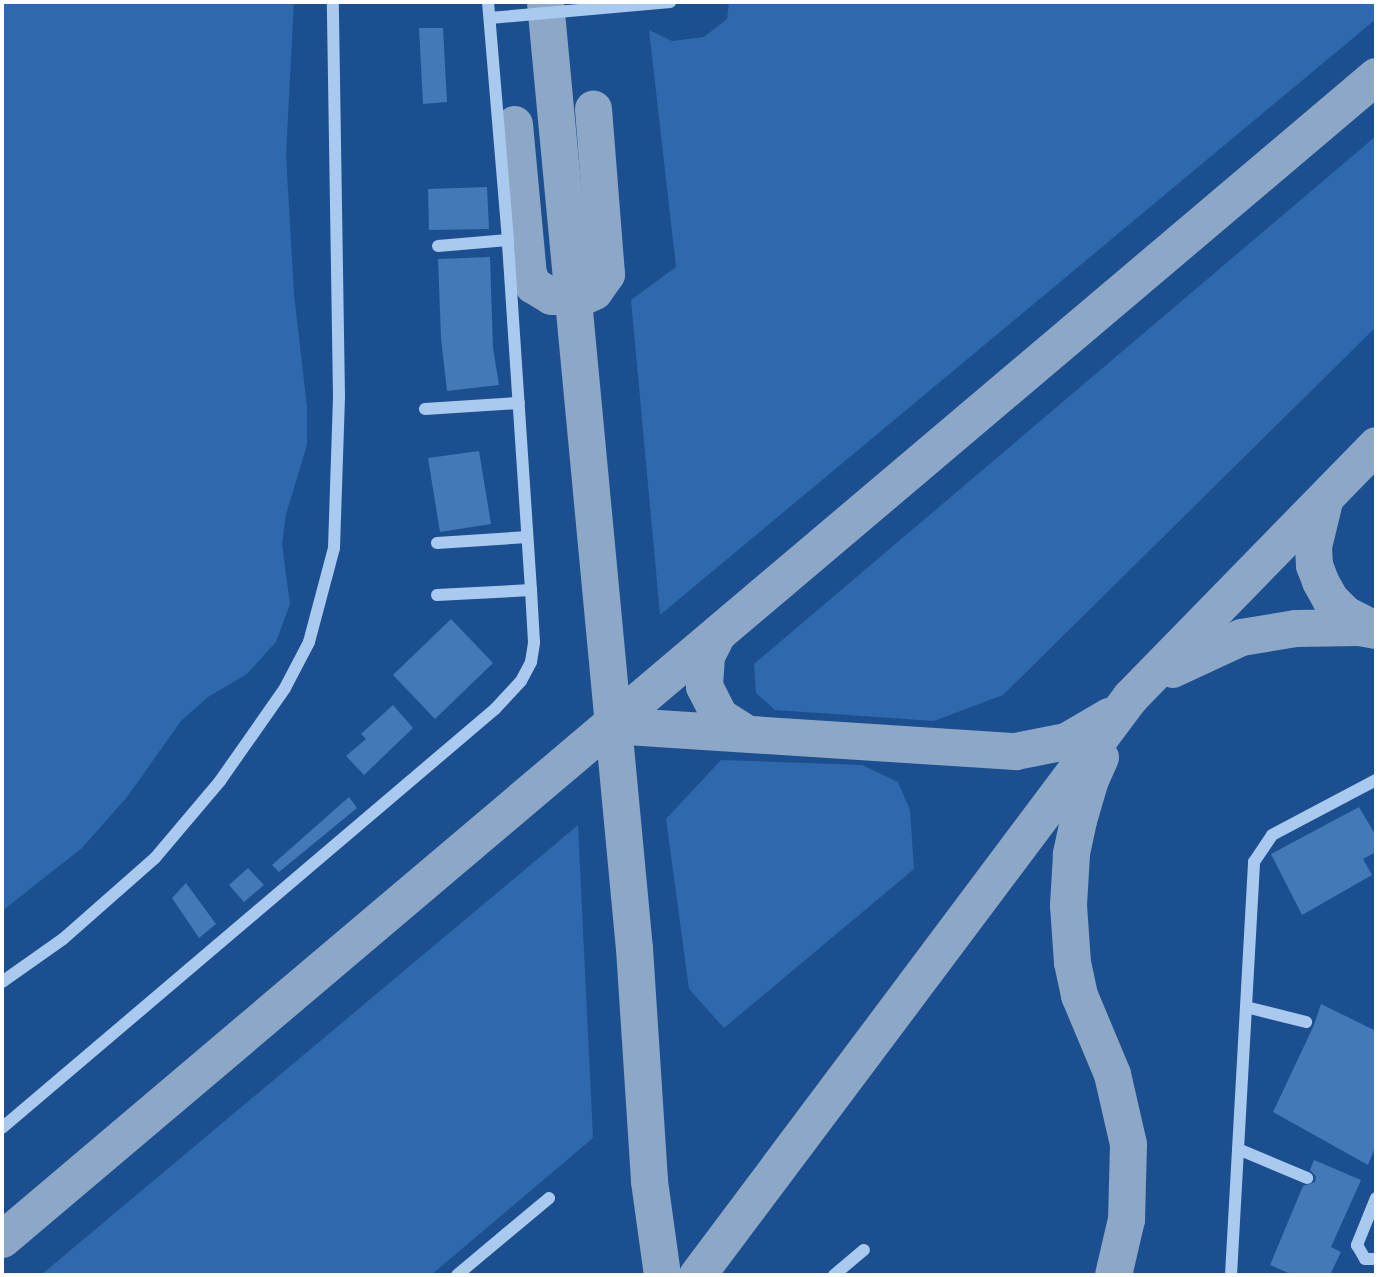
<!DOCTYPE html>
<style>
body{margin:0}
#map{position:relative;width:1378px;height:1277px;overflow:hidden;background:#1b4f8f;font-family:"Roboto Condensed",sans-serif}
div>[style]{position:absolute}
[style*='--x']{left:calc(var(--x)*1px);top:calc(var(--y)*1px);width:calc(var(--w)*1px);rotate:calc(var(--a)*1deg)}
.green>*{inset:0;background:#2e69ad}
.taxiway>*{height:37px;margin:-18.5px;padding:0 18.5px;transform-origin:18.5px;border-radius:18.5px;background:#8da7c7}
.building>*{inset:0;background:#4478b7}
.minor>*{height:12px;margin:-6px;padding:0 6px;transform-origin:6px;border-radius:6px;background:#a9c9ee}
span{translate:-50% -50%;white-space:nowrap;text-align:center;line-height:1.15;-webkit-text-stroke:5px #1b4f8f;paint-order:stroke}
.frame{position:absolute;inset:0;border:4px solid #fff;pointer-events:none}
</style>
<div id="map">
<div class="green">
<i style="clip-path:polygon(2px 2px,294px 2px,286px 155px,294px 294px,307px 407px,307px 445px,286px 514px,282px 544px,290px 604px,276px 642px,247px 674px,208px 697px,181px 721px,127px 797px,82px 848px,2px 911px)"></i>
<i style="clip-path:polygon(729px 2px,1376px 2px,1376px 19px,660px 615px,631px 300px,676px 267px,649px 30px,672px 41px,704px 37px,727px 19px)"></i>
<i style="clip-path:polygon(1376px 136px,1376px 327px,1003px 695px,934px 721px,775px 710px,756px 693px,754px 664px)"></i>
<i style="clip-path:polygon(721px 760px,862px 765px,898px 782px,910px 810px,914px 869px,724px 1028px,689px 989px,666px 819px)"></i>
<i style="clip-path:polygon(578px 825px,593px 1138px,431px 1275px,41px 1275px)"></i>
</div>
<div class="taxiway">
<i style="--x:545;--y:2;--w:950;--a:84.63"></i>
<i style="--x:634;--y:948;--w:233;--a:86.3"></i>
<i style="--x:649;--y:1181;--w:95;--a:82.1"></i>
<i style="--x:514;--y:124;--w:151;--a:84.7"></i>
<i style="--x:528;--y:274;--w:12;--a:66"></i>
<i style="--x:533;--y:285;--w:21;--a:31"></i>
<i style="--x:551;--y:296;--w:32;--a:0"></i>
<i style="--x:583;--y:296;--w:12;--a:-24"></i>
<i style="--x:594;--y:291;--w:21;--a:-55"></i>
<i style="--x:606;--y:274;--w:166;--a:-94.5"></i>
<i style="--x:1324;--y:501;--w:46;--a:103.7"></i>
<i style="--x:1313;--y:546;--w:19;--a:87"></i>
<i style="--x:1314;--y:565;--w:17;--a:69"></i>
<i style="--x:1320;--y:581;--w:21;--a:61"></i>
<i style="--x:1330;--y:599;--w:21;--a:45"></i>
<i style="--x:1345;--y:614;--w:30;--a:27"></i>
<i style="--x:717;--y:634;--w:25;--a:117"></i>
<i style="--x:706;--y:656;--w:30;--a:94"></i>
<i style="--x:704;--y:686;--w:34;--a:63"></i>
<i style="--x:719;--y:716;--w:28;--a:32"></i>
<i style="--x:1172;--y:669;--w:76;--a:-24.9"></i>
<i style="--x:1241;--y:637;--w:55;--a:-9.5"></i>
<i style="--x:1295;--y:628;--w:64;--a:-0.9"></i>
<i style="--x:1359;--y:627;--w:17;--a:10"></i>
<i style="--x:611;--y:725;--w:405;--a:3.7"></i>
<i style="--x:1015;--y:751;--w:52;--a:-11.1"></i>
<i style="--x:1066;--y:741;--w:50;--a:-30.2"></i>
<i style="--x:1100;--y:757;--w:24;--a:114"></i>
<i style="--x:1090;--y:779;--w:43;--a:106.3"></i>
<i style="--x:1078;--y:820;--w:35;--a:102"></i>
<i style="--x:1071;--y:854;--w:51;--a:93.4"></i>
<i style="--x:1068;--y:905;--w:57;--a:86"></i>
<i style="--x:1072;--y:962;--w:34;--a:78"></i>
<i style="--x:1079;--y:995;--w:86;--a:67.3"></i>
<i style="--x:1112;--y:1074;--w:72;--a:77.1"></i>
<i style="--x:1128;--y:1144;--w:75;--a:91.5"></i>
<i style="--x:1126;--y:1219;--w:57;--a:103.1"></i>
<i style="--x:2;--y:1239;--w:1800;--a:-40.25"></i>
<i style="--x:697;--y:1275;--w:722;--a:-53.16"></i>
<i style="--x:1130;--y:697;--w:352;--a:-45.7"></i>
</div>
<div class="building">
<i style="clip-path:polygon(419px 28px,443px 28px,447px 102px,423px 104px)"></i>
<i style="clip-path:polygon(487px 187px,489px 229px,429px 230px,428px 189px)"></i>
<i style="clip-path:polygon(490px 257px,493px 348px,499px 385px,447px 391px,441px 338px,438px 259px)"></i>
<i style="clip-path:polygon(479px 451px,491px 524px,440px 532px,428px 458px)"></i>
<i style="clip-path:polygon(451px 619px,493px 663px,435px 719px,393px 675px)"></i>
<i style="clip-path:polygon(393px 705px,413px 728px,364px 775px,346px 756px,366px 739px,361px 734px)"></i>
<i style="clip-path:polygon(349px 797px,357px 808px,279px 872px,272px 865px)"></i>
<i style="clip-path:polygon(1359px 807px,1376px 836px,1376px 852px,1363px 859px,1372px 875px,1302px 915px,1271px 854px)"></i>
<i style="clip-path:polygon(248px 868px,264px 885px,244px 902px,229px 885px)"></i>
<i style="clip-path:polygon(186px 883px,216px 924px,199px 938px,172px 898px)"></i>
<i style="clip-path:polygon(1321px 1004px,1376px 1031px,1376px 1145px,1368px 1165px,1273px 1112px,1314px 1025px)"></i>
<i style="clip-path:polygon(1314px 1160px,1361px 1180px,1331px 1247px,1341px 1252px,1330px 1275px,1293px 1275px,1270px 1265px,1303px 1186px,1315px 1182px,1316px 1176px,1310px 1170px)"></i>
</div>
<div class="minor">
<i style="--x:490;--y:18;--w:181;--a:-5.1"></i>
<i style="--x:438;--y:246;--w:70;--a:-4.9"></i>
<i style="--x:425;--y:409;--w:94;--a:-3.7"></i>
<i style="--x:437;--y:543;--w:90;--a:-3.8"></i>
<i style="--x:437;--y:595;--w:94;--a:-3"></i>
<i style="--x:2;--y:982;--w:75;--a:-35.2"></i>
<i style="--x:63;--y:939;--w:123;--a:-41.4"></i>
<i style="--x:155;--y:858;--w:101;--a:-49.8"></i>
<i style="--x:220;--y:781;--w:113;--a:-55"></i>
<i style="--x:285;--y:688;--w:52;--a:-62.4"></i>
<i style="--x:309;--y:642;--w:97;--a:-75.1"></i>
<i style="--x:334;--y:548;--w:151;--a:-88.1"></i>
<i style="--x:339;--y:397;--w:395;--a:-90.9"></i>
<i style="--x:1246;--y:1007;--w:62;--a:14"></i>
<i style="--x:2;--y:1128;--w:647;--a:-40.36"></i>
<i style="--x:495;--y:709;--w:38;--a:-47"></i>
<i style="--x:521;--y:681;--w:21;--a:-62"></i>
<i style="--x:531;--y:662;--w:20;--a:-81"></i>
<i style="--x:534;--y:642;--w:52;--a:-93.3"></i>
<i style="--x:531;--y:590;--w:351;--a:-93.8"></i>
<i style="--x:508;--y:240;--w:239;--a:-94.8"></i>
<i style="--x:1238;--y:1149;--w:75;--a:22.8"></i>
<i style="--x:1376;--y:1198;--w:51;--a:112"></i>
<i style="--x:1357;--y:1245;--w:16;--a:60"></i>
<i style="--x:1365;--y:1259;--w:11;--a:0"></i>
<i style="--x:457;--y:1275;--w:120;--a:-39.9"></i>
<i style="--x:834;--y:1275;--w:39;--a:-40"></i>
<i style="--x:1231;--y:1275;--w:414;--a:-86.8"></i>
<i style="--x:1254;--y:862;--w:32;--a:-56"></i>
<i style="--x:1272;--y:835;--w:118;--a:-27.9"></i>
</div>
<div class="frame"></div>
</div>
